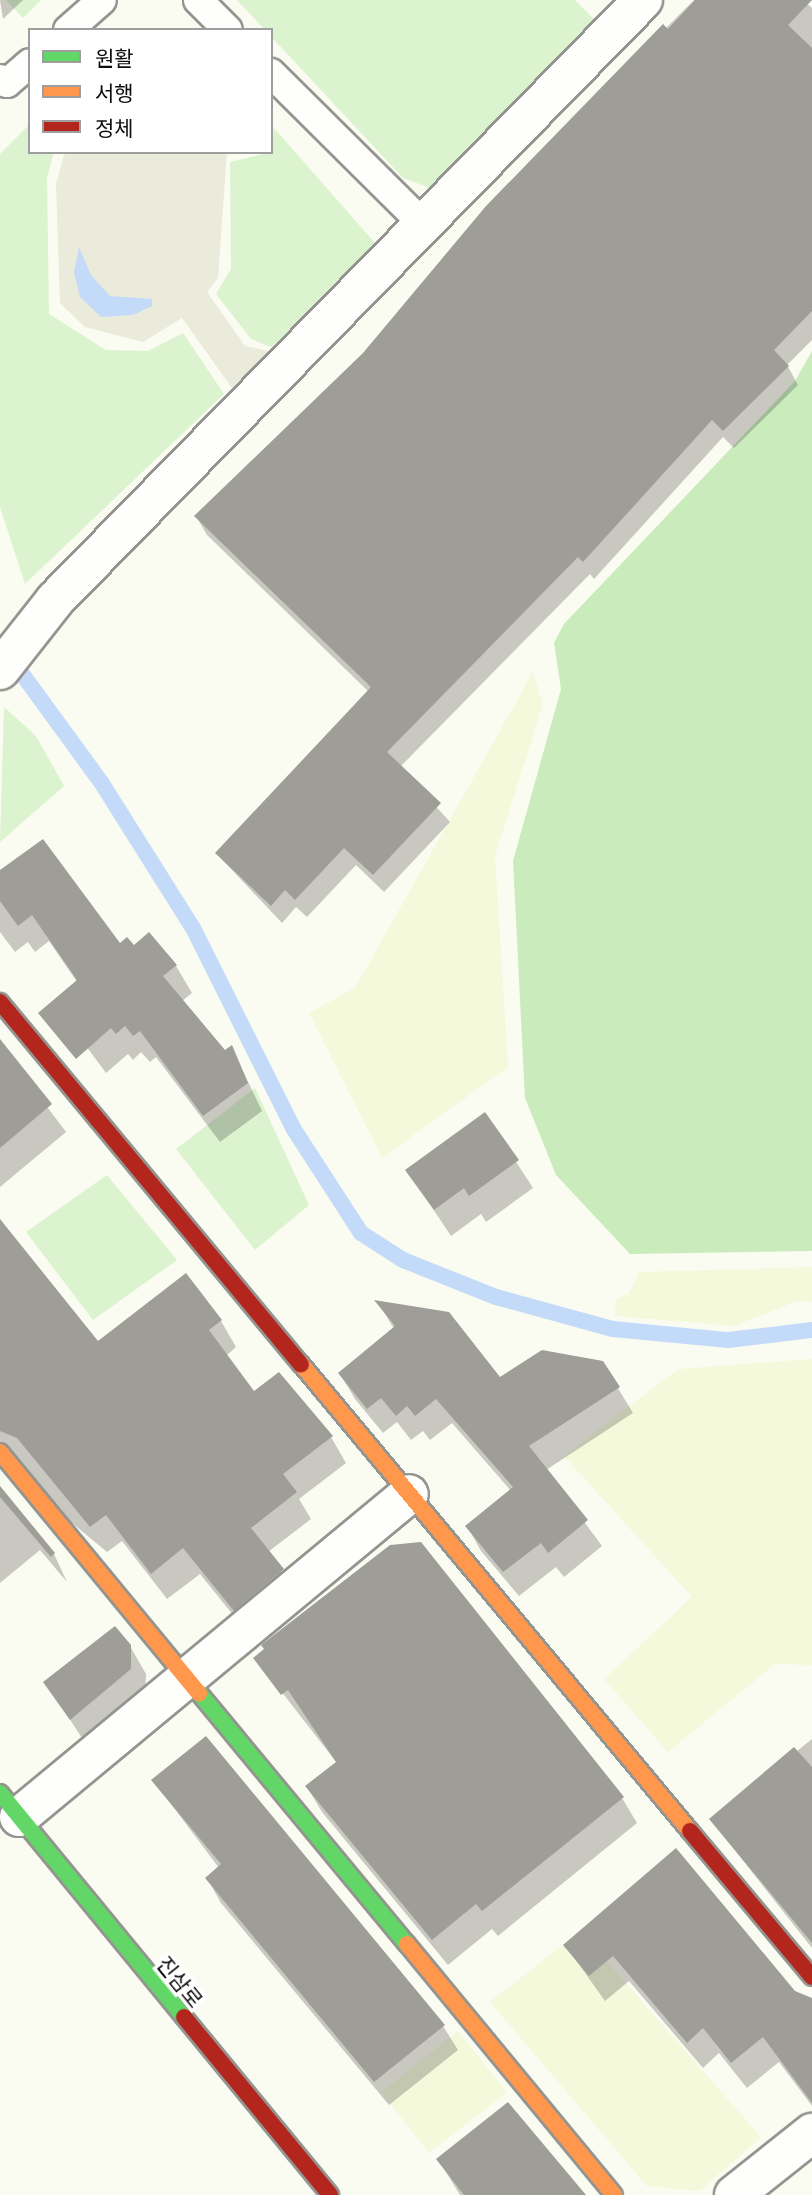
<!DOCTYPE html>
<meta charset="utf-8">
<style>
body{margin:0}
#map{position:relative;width:812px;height:2195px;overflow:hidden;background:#fafbf1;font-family:Literata,"Noto Sans KR",serif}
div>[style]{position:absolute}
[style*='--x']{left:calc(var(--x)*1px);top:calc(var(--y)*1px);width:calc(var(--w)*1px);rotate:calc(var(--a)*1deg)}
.farmland>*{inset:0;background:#f5f9dc}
.green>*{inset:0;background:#dcf3cf}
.forest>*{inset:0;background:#caecbc}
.plaza>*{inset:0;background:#ebebdc}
.water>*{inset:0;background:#c4daf9}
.shadow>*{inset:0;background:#0003}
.stream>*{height:16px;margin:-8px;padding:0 8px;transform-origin:8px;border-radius:8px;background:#c4daf9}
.building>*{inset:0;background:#9e9d97}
.roads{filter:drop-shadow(2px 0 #949490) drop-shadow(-2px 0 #949490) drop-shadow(0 2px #949490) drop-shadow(0 -2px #949490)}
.lane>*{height:28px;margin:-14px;padding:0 14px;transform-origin:14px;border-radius:14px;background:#fefefd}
.street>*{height:38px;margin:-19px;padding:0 19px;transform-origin:19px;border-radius:19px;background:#fefefd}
.fast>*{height:16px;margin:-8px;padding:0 8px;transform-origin:8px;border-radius:8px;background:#63d668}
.slow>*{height:16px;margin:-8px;padding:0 8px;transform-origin:8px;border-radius:8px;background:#ff974d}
.jam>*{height:16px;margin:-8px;padding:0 8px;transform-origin:8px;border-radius:8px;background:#b3261e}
span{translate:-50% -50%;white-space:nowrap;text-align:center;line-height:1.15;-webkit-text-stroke:7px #fff;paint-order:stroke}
.street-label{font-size:21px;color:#0d0d0d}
.legend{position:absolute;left:28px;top:28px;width:245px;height:126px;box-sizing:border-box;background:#fff;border:2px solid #9e9e9e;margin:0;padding:9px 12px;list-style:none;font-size:21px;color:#0d0d0d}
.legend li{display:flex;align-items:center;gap:14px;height:35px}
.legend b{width:35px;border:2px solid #9e9e9e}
</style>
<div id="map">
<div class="farmland">
<i style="clip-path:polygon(533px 672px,543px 704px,495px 856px,508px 1067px,382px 1158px,309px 1013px,355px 988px)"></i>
<i style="clip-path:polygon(812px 1267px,812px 1302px,797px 1301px,734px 1326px,615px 1316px,616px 1299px,629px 1293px,639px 1272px)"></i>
<i style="clip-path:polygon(812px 1359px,812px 1665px,775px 1664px,668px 1752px,604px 1679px,692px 1597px,564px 1456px,678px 1369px)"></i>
<i style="clip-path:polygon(580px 1931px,761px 2137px,700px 2191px,647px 2186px,490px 2002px)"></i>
<i style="clip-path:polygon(458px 2031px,507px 2092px,429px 2153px,381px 2092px)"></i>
</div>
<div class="green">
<i style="clip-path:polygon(6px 0,41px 0,23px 18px)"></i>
<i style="clip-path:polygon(237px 0,575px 0,600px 25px,450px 180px,430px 188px,403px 178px)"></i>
<i style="clip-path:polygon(30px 124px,30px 152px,54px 152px,47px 178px,49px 314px,106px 350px,148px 351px,183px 333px,224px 394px,25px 584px,0 507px,0 154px)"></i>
<i style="clip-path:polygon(274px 128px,375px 243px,372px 258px,271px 347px,251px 339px,216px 294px,231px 269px,230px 162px,271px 152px)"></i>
<i style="clip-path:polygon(4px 707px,36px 736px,64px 786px,0 842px)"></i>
<i style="clip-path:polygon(255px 1088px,309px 1205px,255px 1250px,176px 1149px)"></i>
<i style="clip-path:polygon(107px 1175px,177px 1260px,93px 1320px,26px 1232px)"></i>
</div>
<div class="forest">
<i style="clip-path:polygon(812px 351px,812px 1251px,630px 1254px,556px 1175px,525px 1098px,513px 861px,561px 689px,554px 643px,564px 624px,795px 381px)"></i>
</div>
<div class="plaza">
<i style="clip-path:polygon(65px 152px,227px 152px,218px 278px,207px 292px,245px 346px,269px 351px,232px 388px,182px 318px,143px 342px,85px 327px,60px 303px,56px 184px)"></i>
</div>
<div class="water">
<i style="clip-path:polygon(79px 247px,91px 275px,110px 296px,152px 299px,152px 306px,133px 315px,101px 317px,80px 297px,74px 272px)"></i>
</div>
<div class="shadow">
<i style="clip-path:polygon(0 0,23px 0,3px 19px)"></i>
<i style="clip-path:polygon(694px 0,803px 0,812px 8px,812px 340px,787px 365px,798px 385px,734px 448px,723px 437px,594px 579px,590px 574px,400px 767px,450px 822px,384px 892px,356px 865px,307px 917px,296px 907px,282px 923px,217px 854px,369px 692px,207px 535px,196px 516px,364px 354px,487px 207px)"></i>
<i style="clip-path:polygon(0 872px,119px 946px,176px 966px,192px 993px,182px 1001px,225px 1052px,232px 1048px,262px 1111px,220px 1142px,156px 1057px,150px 1062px,141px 1052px,133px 1060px,128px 1054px,106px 1073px,72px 1027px,77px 982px,49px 941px,35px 952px,28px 942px,15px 952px,0 932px)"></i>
<i style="clip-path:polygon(0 1044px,66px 1132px,0 1187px)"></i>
<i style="clip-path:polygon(485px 1114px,533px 1188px,486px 1222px,481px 1214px,451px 1236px,407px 1170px)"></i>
<i style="clip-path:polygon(0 1235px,98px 1344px,221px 1321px,236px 1347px,226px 1356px,254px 1393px,331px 1437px,346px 1463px,299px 1499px,311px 1519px,268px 1552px,298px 1596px,250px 1636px,200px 1574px,167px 1599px,122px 1541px,107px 1552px,0 1463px)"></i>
<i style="clip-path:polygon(378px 1302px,500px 1379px,602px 1362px,633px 1413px,546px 1470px,602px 1546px,564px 1577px,556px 1567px,519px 1596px,481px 1551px,467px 1526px,511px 1491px,452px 1423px,430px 1440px,423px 1431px,411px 1440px,397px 1422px,383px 1433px,355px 1399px,340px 1374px,394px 1329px)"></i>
<i style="clip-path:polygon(0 1486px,54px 1554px,67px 1582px,40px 1550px,0 1583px)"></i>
<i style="clip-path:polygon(130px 1646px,146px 1674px,145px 1696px,87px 1746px,46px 1682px)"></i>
<i style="clip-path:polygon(256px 1659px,622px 1798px,637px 1823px,498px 1936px,492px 1929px,448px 1965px,322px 1812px,307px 1787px,337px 1763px)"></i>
<i style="clip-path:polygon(812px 1739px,812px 1948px,711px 1820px)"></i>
<i style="clip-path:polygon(153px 1780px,443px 2026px,458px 2050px,389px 2105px,221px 1903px,207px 1878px,219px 1868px)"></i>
<i style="clip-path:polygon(565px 1945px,812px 1999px,812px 2106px,779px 2062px,747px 2088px,719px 2053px,703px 2068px,629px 1981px,605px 2001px)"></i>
<i style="clip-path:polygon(438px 2159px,583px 2195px,460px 2195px)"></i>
</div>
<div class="stream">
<i style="--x:20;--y:671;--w:137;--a:53.9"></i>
<i style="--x:101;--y:782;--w:173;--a:57.8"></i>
<i style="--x:193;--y:928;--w:224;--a:63.4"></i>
<i style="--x:293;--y:1128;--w:125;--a:57.1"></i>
<i style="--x:361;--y:1233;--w:50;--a:32.7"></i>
<i style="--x:403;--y:1260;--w:100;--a:21.7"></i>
<i style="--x:496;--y:1297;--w:121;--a:15.3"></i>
<i style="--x:613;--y:1329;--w:116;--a:5.5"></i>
<i style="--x:728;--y:1340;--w:85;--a:-6.8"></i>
</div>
<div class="building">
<i style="clip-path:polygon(695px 0,812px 0,788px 25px,812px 48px,812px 311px,774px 350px,789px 366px,723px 431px,712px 420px,583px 562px,578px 557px,387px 752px,441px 803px,373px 875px,344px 848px,295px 900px,285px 890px,271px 906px,215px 853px,371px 687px,194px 516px,363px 353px,486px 206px,663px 24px,668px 29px)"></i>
<i style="clip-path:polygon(43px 839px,120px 943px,127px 937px,134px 945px,149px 932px,177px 965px,163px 976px,225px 1050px,232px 1045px,248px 1083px,203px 1116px,140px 1031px,133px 1036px,125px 1026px,116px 1034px,111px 1028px,76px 1059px,38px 1013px,77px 980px,32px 915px,18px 926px,0 901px,0 870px)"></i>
<i style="clip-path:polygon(0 1039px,52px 1104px,0 1148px)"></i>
<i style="clip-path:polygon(485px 1112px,519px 1160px,469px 1196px,464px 1188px,434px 1210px,405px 1170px)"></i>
<i style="clip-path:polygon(0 1219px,98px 1341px,186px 1273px,222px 1320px,209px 1330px,254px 1391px,279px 1372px,333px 1436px,283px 1474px,297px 1492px,251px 1528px,284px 1569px,234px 1611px,183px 1548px,151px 1574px,106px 1515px,90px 1527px,17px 1438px,0 1431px)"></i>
<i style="clip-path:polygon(374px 1300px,449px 1312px,500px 1377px,542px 1350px,603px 1361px,620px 1387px,529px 1446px,588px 1520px,548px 1553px,541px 1543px,503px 1572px,465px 1526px,513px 1487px,436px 1399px,415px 1416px,407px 1406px,396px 1416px,381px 1398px,367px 1409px,338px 1373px,395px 1326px)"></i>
<i style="clip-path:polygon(0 1486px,55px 1553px,51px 1557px,0 1497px)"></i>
<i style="clip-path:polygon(421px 1542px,624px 1797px,482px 1911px,476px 1904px,432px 1940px,305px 1786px,336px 1762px,288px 1690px,281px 1695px,253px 1658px,264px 1649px,261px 1645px,390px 1545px)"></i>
<i style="clip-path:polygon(115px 1626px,131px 1645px,131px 1669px,70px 1720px,43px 1682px)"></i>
<i style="clip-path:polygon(206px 1736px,445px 2025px,374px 2082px,205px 1878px,221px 1864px,151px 1780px)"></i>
<i style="clip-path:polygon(794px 1747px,812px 1767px,812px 1943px,709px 1819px)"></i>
<i style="clip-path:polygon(676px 1848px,795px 1991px,812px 1998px,812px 2103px,763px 2037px,731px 2063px,703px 2028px,687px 2043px,613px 1956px,589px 1976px,563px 1945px)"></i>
<i style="clip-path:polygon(508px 2102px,586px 2195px,464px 2195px,436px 2159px)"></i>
</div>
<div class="roads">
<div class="lane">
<i style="--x:198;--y:0;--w:42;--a:45"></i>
<i style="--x:68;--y:30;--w:45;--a:-41.4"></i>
<i style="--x:271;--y:73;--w:217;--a:44.8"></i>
<i style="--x:0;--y:79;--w:8;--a:30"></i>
<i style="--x:7;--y:83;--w:30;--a:-41"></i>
</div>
<div class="street">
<i style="--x:0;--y:670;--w:89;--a:-51.8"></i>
<i style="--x:55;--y:600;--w:840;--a:-45.58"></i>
<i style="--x:19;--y:1817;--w:506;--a:-39.63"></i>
<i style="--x:734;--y:2195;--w:100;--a:-38.5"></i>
</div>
<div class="fast">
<i style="--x:199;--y:1693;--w:326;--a:50.4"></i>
<i style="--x:0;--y:1793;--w:290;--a:50.6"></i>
</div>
<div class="slow">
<i style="--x:301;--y:1364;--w:608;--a:50.21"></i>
<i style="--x:0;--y:1452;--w:313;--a:50.5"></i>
<i style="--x:407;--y:1944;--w:325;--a:50.5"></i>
</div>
<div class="jam">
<i style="--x:0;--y:1002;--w:471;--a:50.3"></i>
<i style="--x:690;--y:1831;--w:190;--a:50.1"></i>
<i style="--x:184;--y:2017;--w:230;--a:50.6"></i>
</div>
</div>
<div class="street-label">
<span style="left:181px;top:1981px;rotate:51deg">진삼로</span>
</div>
<ul class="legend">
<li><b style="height:9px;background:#63d668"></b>원활</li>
<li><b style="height:9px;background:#ff974d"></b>서행</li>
<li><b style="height:9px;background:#b3261e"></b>정체</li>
</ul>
</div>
